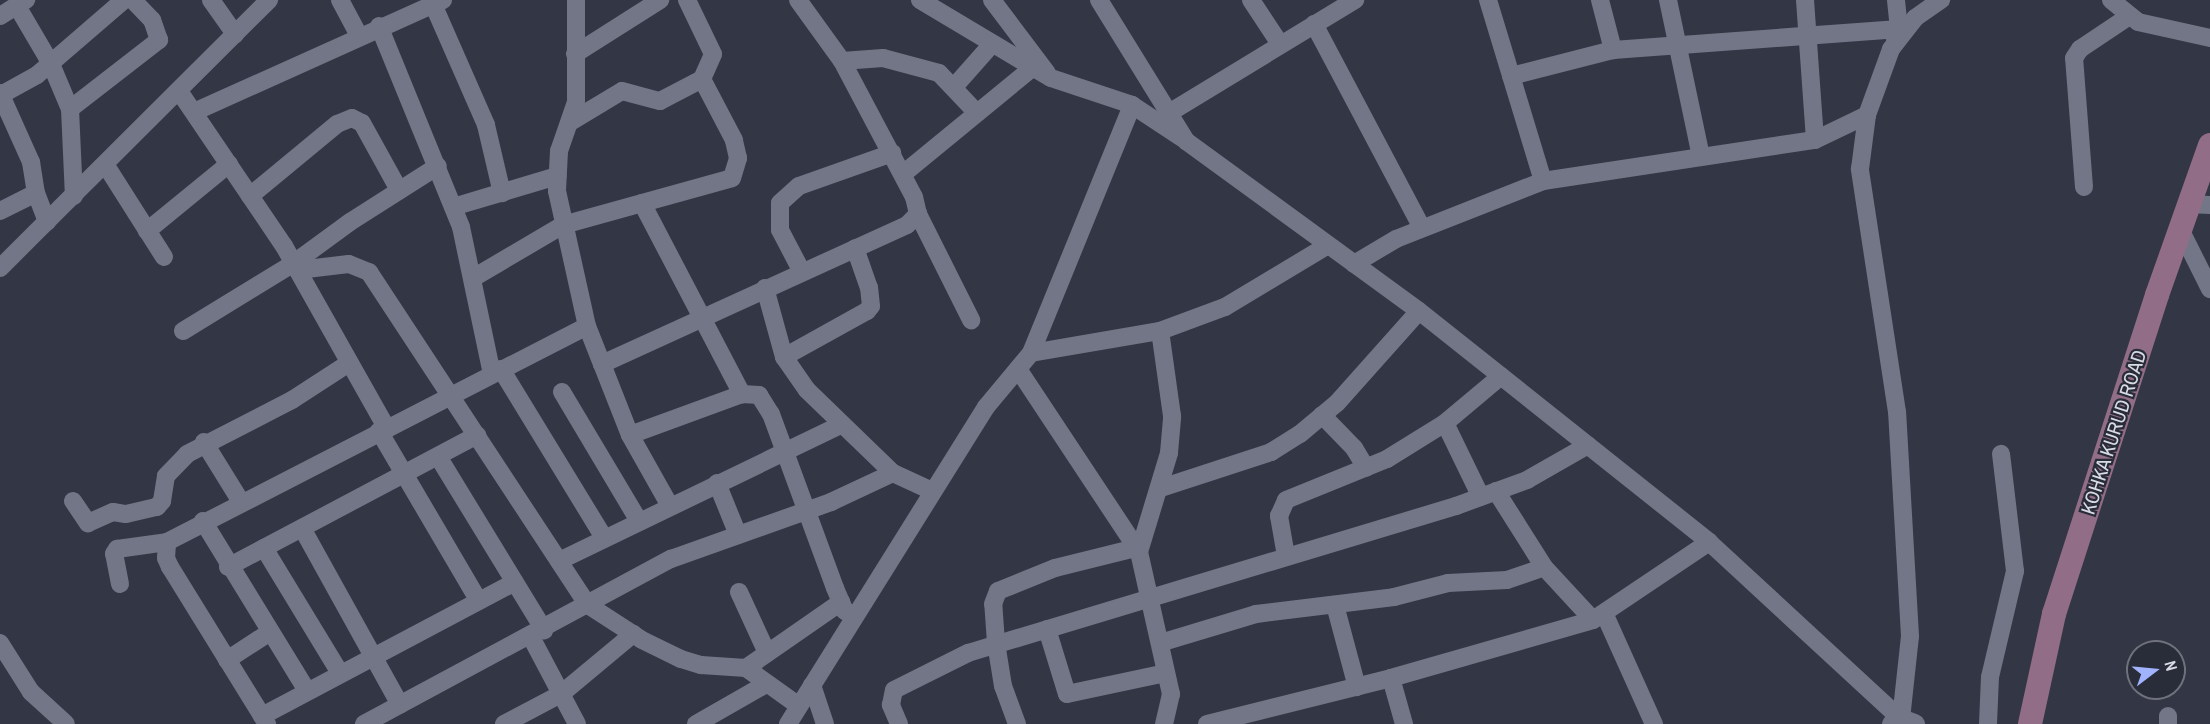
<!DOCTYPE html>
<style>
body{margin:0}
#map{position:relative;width:2210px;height:724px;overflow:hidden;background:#333644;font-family:"Archivo Narrow",sans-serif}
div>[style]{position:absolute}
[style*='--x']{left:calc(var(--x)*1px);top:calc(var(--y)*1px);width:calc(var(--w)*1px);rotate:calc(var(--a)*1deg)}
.minor>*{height:18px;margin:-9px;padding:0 9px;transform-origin:9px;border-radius:9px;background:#737686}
.tertiary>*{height:21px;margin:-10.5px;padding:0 10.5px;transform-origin:10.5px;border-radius:10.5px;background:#737686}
.secondary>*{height:24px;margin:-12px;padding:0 12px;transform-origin:12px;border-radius:12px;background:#926d87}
span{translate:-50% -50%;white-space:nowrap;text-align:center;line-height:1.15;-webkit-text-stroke:4.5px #292c39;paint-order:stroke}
.street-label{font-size:20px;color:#d9dbe4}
.north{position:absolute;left:2126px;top:640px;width:60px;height:60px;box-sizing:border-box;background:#292c39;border:2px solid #6f727d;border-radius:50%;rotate:74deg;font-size:16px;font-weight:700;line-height:24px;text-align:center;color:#d9dbe4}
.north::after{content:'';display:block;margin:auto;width:21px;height:27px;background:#a1b3fd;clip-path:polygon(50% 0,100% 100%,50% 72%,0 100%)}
</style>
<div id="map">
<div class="minor">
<i style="--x:211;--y:0;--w:42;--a:54.8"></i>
<i style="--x:340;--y:0;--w:40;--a:62"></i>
<i style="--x:576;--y:0;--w:102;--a:90"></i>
<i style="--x:576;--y:102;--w:52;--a:109.1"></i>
<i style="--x:559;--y:151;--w:40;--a:92.9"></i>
<i style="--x:557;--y:191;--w:138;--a:77.5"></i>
<i style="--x:587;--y:326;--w:41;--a:68.5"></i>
<i style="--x:602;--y:364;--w:335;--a:-24.5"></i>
<i style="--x:907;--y:225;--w:16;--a:-45"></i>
<i style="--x:918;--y:214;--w:17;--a:-103"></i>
<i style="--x:914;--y:197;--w:154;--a:-117.9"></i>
<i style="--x:842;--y:61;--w:75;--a:-125.8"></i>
<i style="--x:920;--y:0;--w:152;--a:30.8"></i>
<i style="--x:1051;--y:78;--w:85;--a:18.4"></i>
<i style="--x:1132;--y:105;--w:60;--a:33.4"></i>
<i style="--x:992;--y:0;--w:91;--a:53"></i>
<i style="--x:1099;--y:0;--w:166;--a:58.3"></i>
<i style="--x:1186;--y:141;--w:288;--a:36.1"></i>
<i style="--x:1419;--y:311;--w:371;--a:38.5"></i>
<i style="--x:1709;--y:542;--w:261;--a:42.7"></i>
<i style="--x:1251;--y:0;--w:53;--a:56.6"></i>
<i style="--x:1488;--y:0;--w:189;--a:73.1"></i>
<i style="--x:1600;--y:0;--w:52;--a:75.4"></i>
<i style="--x:1668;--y:0;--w:159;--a:78.1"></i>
<i style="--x:1805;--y:0;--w:140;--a:85.9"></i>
<i style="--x:2111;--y:0;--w:35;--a:39"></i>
<i style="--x:2138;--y:22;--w:74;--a:12.5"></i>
<i style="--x:433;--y:4;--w:132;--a:66.3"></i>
<i style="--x:486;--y:125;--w:70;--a:76.8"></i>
<i style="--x:17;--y:6;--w:67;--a:59.6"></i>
<i style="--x:51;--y:64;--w:49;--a:67.1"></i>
<i style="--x:70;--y:109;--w:87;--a:87.4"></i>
<i style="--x:0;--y:16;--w:31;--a:-32"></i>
<i style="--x:1314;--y:24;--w:231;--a:62.1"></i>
<i style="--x:379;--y:26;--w:217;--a:67.8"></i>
<i style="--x:461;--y:227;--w:150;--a:78.1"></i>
<i style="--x:1895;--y:39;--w:11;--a:-68"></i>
<i style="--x:1899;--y:29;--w:29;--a:-96"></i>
<i style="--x:575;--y:54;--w:101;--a:-32.4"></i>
<i style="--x:842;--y:61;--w:41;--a:-4.2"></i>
<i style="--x:883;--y:58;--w:58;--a:15"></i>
<i style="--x:939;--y:73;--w:55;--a:46.5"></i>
<i style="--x:1511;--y:76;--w:105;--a:-14.3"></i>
<i style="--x:1613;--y:50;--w:287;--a:-4.2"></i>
<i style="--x:954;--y:87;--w:57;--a:-48.5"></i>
<i style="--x:179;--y:91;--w:187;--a:55.9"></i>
<i style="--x:284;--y:246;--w:208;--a:60.6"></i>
<i style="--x:0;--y:93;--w:76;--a:65.8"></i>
<i style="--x:31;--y:162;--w:31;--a:81"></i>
<i style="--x:36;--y:193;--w:31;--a:69"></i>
<i style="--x:1;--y:95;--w:41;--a:-29.1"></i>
<i style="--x:37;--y:75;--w:115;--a:-40.8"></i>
<i style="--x:70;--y:109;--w:113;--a:-37.8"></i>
<i style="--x:159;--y:40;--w:21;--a:-109"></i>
<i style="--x:152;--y:20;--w:28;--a:-134"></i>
<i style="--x:194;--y:112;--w:273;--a:-24.2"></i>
<i style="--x:1169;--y:113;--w:218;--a:-31.3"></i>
<i style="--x:572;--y:121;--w:58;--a:-31"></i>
<i style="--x:622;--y:91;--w:39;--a:15"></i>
<i style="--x:660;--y:101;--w:47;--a:-27.6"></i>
<i style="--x:702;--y:79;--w:27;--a:-66"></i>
<i style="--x:713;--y:54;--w:60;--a:-115.7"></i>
<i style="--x:105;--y:164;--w:110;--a:57.6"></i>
<i style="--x:903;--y:174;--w:167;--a:-39.4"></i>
<i style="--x:2084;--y:187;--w:129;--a:-94.4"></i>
<i style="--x:2074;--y:58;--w:11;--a:-56"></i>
<i style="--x:2080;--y:49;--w:58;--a:-33.7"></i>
<i style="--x:250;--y:196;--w:113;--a:-39.6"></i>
<i style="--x:337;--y:124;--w:16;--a:-22"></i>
<i style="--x:352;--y:118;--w:11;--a:27"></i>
<i style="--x:362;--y:123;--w:77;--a:61.1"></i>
<i style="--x:642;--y:203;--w:216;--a:62.4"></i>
<i style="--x:2189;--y:204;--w:21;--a:3"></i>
<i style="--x:453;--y:207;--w:109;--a:-16.6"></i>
<i style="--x:0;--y:211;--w:40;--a:-26.6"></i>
<i style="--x:918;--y:214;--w:119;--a:63.4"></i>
<i style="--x:147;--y:231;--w:106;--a:-39.3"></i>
<i style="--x:2181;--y:231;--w:65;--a:63.4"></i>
<i style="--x:1354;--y:264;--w:49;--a:-30.8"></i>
<i style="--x:1396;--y:239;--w:158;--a:-21.5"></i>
<i style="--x:1543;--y:181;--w:275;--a:-8.6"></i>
<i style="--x:1815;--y:140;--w:58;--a:-25.7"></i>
<i style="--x:0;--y:268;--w:380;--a:-44.9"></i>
<i style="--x:298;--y:270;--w:51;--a:-6.7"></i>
<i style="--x:349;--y:264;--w:22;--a:22"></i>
<i style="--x:369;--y:272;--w:399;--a:56.7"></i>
<i style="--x:588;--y:605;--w:64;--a:32.9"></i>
<i style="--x:642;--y:640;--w:43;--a:26"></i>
<i style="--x:681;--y:659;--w:21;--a:17"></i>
<i style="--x:701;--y:665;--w:45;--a:3.8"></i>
<i style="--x:746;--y:668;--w:65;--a:35.6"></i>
<i style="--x:802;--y:272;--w:47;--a:-117.6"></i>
<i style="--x:780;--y:230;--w:27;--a:-90"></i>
<i style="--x:780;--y:203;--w:25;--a:-42"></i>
<i style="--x:799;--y:186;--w:99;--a:-19.5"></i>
<i style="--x:473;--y:278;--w:104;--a:-30.5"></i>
<i style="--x:563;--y:225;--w:175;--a:-15.5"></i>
<i style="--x:732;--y:178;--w:21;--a:-73"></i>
<i style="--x:738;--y:158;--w:18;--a:-103"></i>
<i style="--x:734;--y:140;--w:69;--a:-117.7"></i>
<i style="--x:765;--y:288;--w:72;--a:74.6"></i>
<i style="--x:784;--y:357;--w:40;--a:55.1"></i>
<i style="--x:807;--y:390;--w:120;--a:44"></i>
<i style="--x:893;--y:473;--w:43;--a:24.8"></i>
<i style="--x:183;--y:331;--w:130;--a:-31.5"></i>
<i style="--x:294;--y:263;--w:69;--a:-36.2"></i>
<i style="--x:350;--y:222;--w:104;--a:-32.5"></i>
<i style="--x:1031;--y:353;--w:131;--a:-9.7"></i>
<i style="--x:1160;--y:331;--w:69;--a:-20.3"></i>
<i style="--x:1225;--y:307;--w:120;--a:-31"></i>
<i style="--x:784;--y:357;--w:95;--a:-29"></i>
<i style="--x:867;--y:311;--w:6;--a:-51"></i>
<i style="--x:871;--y:306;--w:18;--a:-96"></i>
<i style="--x:869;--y:288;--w:42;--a:-109.3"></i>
<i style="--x:602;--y:364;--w:76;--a:68.5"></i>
<i style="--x:630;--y:435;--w:81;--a:60.6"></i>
<i style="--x:501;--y:369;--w:198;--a:58.6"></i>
<i style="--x:1018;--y:369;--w:219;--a:56.5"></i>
<i style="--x:1139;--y:552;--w:146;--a:77.3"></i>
<i style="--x:1171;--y:694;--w:31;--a:103"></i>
<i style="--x:562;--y:392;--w:150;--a:59.2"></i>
<i style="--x:1322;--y:415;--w:46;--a:45.9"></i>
<i style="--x:1354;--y:448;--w:23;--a:59"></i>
<i style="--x:1445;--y:423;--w:82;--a:64.1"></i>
<i style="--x:379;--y:431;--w:196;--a:59.6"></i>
<i style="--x:630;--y:435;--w:119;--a:-20.1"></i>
<i style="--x:742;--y:394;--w:17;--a:3"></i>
<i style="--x:759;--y:395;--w:22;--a:58"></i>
<i style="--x:771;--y:414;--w:185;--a:69.8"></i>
<i style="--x:835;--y:588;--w:25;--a:67"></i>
<i style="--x:845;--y:611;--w:10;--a:24"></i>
<i style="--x:204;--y:442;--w:70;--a:58.3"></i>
<i style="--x:439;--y:458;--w:202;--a:58.6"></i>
<i style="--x:717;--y:483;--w:56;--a:68"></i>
<i style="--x:1161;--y:488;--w:116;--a:-18.1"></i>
<i style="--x:1271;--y:452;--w:34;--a:-32"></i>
<i style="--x:1300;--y:434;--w:48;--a:-40"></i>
<i style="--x:1337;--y:403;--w:123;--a:-48.3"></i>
<i style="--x:1496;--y:491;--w:90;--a:57.7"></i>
<i style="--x:1544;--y:567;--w:72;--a:47.2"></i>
<i style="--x:73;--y:501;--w:27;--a:56"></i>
<i style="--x:88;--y:523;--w:27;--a:-24"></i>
<i style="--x:113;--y:512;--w:13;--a:9"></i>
<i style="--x:126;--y:514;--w:32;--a:-13"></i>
<i style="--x:157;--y:507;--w:8;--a:-50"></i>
<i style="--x:162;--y:501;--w:25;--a:-81"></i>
<i style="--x:166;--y:476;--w:30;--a:-46"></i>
<i style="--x:187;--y:454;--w:118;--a:-27.2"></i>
<i style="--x:292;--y:400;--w:68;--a:-33"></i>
<i style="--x:203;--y:521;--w:199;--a:58.5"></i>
<i style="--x:302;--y:528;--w:202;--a:61"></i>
<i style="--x:264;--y:548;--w:146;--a:58.7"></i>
<i style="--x:1139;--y:552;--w:103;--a:-73.1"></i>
<i style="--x:1169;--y:453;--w:37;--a:-85"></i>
<i style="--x:1172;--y:416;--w:86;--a:-98"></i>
<i style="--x:1286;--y:556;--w:41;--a:-99.9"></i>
<i style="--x:1279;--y:516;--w:17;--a:-66"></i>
<i style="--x:1286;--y:500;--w:109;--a:-22.1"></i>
<i style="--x:1387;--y:459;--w:68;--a:-31.8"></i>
<i style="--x:1445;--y:423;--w:73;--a:-40"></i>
<i style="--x:559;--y:561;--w:314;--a:-25.8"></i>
<i style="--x:228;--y:567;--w:282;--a:-27.9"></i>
<i style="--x:120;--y:584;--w:31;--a:-101"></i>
<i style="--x:114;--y:554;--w:6;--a:-59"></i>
<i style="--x:117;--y:549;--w:50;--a:-8"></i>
<i style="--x:739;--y:592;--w:67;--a:65.3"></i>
<i style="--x:1335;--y:605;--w:85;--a:75"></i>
<i style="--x:1604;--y:613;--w:122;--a:65.8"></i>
<i style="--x:1047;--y:629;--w:68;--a:72.9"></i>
<i style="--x:1067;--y:694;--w:101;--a:-12"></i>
<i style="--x:531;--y:637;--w:98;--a:62.1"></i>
<i style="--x:0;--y:643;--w:58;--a:57.7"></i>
<i style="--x:31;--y:692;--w:47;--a:42.4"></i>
<i style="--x:1160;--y:643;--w:100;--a:-16.8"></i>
<i style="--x:1256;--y:614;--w:139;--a:-7"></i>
<i style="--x:1394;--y:597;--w:56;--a:-14.5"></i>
<i style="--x:1448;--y:583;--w:59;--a:-2.9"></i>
<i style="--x:1507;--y:580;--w:39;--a:-19"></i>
<i style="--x:227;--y:660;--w:51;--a:-33.1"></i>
<i style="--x:746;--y:668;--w:116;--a:-34.8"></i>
<i style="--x:1391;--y:678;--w:48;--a:74.2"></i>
<i style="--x:812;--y:685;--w:41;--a:71.6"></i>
<i style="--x:262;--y:716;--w:286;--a:-27.9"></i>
<i style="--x:2168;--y:716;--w:8;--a:90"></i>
<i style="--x:1901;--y:719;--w:83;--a:-83.8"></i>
<i style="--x:1910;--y:636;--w:224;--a:-93.3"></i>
<i style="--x:1897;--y:412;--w:246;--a:-98.7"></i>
<i style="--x:1860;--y:169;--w:54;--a:-82.6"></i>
<i style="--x:1867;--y:115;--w:70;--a:-70"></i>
<i style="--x:1891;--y:49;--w:39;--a:-52"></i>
<i style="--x:1915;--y:18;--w:32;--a:-35"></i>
<i style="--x:267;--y:724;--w:185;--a:-121.7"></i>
<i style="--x:170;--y:567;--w:10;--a:-114"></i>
<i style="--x:166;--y:558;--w:16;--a:-86"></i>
<i style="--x:167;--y:542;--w:472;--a:-27.2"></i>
<i style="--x:364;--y:724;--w:349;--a:-28.3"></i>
<i style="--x:671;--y:559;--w:170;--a:-19.6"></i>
<i style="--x:831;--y:502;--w:68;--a:-25.1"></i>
<i style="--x:504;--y:724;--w:64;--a:-27.8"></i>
<i style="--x:561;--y:694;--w:94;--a:-39.8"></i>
<i style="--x:696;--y:724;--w:81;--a:-29.7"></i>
<i style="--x:788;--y:724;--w:374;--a:-58"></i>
<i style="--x:986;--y:407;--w:70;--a:-50.2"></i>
<i style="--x:1031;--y:353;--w:268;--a:-67.8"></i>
<i style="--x:899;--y:724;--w:21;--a:-113"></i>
<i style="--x:891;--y:705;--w:15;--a:-79"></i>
<i style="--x:894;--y:690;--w:83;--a:-26.6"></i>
<i style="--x:968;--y:653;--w:510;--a:-16.76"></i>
<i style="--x:1456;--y:506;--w:76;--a:-20.1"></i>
<i style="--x:1527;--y:480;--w:70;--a:-29.8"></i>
<i style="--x:1017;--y:724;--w:40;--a:-110.2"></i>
<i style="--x:1003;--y:686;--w:44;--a:-99.2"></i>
<i style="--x:996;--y:643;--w:39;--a:-94"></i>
<i style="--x:993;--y:604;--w:14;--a:-69"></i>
<i style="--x:998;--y:591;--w:61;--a:-22"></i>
<i style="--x:1055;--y:568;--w:83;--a:-13.9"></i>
<i style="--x:1207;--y:724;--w:190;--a:-14"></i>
<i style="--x:1391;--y:678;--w:210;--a:-16"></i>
<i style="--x:1593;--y:620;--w:140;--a:-33.9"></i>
<i style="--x:1988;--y:724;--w:47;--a:-87.6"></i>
<i style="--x:1990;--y:677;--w:109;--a:-76.7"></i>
<i style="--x:2015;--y:571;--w:118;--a:-96.8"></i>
</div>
<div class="tertiary">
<i style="--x:1892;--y:724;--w:10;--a:-29"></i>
<i style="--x:1901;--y:719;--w:14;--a:21"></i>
</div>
<div class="secondary">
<i style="--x:2030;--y:724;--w:113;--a:-77.7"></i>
<i style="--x:2054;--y:614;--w:335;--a:-72.1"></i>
<i style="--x:2157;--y:295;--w:159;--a:-70.5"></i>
</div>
<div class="street-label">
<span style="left:2113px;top:432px;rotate:-72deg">KOHKA KURUD ROAD</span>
</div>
<div class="north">N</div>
</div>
